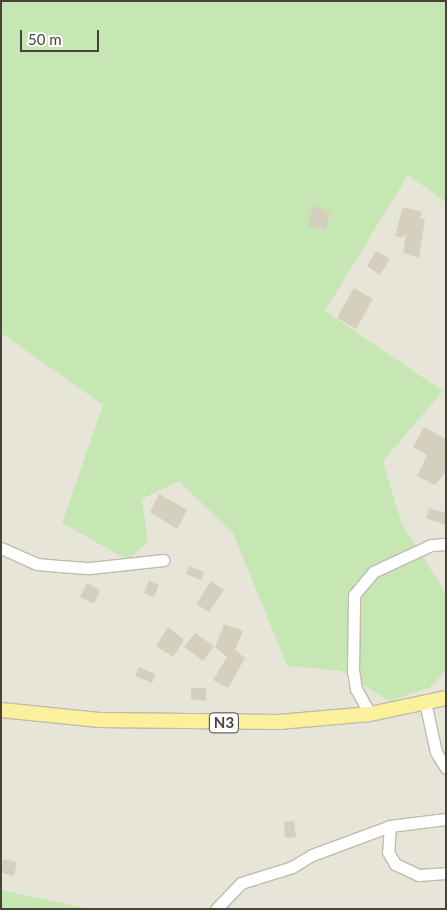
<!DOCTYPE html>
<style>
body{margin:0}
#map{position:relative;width:447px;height:910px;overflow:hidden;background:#f4f2e9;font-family:Lato,sans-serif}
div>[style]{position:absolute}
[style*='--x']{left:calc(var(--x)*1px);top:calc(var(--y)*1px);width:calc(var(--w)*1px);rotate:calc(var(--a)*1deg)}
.residential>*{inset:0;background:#e7e5d7}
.green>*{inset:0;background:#c6e6b3}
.building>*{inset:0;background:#d5d0be}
.roads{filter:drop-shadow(1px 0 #bfbcab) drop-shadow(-1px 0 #bfbcab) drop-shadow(0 1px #bfbcab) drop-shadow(0 -1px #bfbcab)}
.minor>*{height:11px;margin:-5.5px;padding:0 5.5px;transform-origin:5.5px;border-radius:5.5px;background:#fff}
.major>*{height:14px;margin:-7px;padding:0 7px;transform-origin:7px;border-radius:7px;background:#fbf09b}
span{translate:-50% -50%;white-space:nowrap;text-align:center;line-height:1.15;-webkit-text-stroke:4px #fff;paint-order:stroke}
.shield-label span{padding:1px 4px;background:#fff;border:1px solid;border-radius:4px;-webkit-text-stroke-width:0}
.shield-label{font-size:15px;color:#474437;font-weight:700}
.frame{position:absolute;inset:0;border:2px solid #474437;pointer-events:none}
.scale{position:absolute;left:20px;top:30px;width:79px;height:22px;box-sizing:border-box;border:2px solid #474437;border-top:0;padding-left:6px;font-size:15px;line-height:18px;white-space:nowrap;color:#474437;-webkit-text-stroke:4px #fff;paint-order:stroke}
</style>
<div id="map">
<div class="residential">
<i style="clip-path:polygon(408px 174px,446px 202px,446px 593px,402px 524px,383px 461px,443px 391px,325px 311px)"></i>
<i style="clip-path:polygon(1px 333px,103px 405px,63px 523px,148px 542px,142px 499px,179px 480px,233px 532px,287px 666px,341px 671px,389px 701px,431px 687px,446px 670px,446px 909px,91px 909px,1px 890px)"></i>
</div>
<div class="green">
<i style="clip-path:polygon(1px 1px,446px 1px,446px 202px,408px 175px,325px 311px,443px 391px,383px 461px,402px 524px,446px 593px,446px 670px,431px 687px,389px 701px,341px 671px,287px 666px,233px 533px,179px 481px,142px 499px,148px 542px,128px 560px,62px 523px,103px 405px,1px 333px)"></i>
<i style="clip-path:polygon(1px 890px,91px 909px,1px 909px)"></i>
</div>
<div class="building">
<i style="clip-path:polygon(313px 205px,330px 213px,326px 230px,308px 226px)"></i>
<i style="clip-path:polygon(403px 207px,422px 212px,420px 218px,425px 219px,419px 258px,403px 253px,406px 233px,403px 238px,395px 236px)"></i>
<i style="clip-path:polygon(376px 251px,390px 259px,380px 275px,367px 266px)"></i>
<i style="clip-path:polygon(354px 288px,373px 299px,356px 329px,337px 318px)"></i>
<i style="clip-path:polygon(424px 427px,446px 439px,446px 472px,435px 485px,417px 476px,427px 455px,413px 447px)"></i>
<i style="clip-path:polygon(159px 494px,187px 510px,177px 529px,150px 512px)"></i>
<i style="clip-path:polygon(429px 508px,446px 513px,446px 525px,426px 518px)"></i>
<i style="clip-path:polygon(189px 566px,204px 572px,201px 580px,186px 574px)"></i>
<i style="clip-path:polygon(149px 580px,159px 585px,154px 597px,144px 593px)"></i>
<i style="clip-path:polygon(211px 581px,224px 590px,209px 612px,196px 604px)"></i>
<i style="clip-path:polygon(87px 583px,100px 590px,94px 604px,80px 597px)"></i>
<i style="clip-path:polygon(224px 624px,243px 631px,235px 650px,245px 658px,228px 688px,213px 680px,227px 657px,215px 647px)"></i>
<i style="clip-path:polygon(168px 627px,184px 640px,173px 657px,156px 646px)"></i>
<i style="clip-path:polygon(195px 633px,214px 646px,203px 661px,184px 647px)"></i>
<i style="clip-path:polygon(139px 667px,156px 674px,152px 683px,135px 676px)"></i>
<i style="clip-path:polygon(191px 688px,206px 688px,206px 701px,191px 699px)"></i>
<i style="clip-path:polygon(294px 821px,296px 837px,285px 838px,284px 822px)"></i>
<i style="clip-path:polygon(3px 859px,17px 862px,14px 876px,1px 873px)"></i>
</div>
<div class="roads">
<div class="minor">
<i style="--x:1;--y:548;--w:39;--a:24"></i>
<i style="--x:37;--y:564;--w:22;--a:5"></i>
<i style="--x:59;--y:566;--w:31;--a:4"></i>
<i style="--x:90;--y:568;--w:74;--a:-6.2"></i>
<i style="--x:425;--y:702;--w:51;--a:77.6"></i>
<i style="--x:436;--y:752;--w:19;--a:58"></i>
<i style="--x:370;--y:714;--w:29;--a:-119"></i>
<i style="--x:356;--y:689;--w:18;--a:-99"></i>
<i style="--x:353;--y:671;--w:76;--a:-89.2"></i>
<i style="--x:354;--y:595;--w:30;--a:-50"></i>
<i style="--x:373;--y:572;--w:64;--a:-25"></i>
<i style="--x:431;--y:545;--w:15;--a:-4"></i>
<i style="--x:390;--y:826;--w:26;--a:94"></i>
<i style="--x:388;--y:852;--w:14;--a:60"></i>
<i style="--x:395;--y:864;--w:26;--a:25"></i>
<i style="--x:419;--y:875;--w:27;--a:-4"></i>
<i style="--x:216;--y:909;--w:36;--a:-46"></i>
<i style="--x:241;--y:883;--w:53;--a:-17.4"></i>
<i style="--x:292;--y:867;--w:23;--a:-31"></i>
<i style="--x:312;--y:855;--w:83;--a:-20.4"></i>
<i style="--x:390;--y:826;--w:56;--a:-7.1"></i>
</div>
<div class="major">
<i style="--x:1;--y:710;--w:99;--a:5.8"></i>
<i style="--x:99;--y:720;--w:180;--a:0.6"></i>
<i style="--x:279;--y:722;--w:91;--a:-5"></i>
<i style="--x:370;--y:714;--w:78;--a:-11.9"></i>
</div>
</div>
<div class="shield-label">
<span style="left:224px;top:723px">N3</span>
</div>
<div class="frame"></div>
<div class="scale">50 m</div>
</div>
